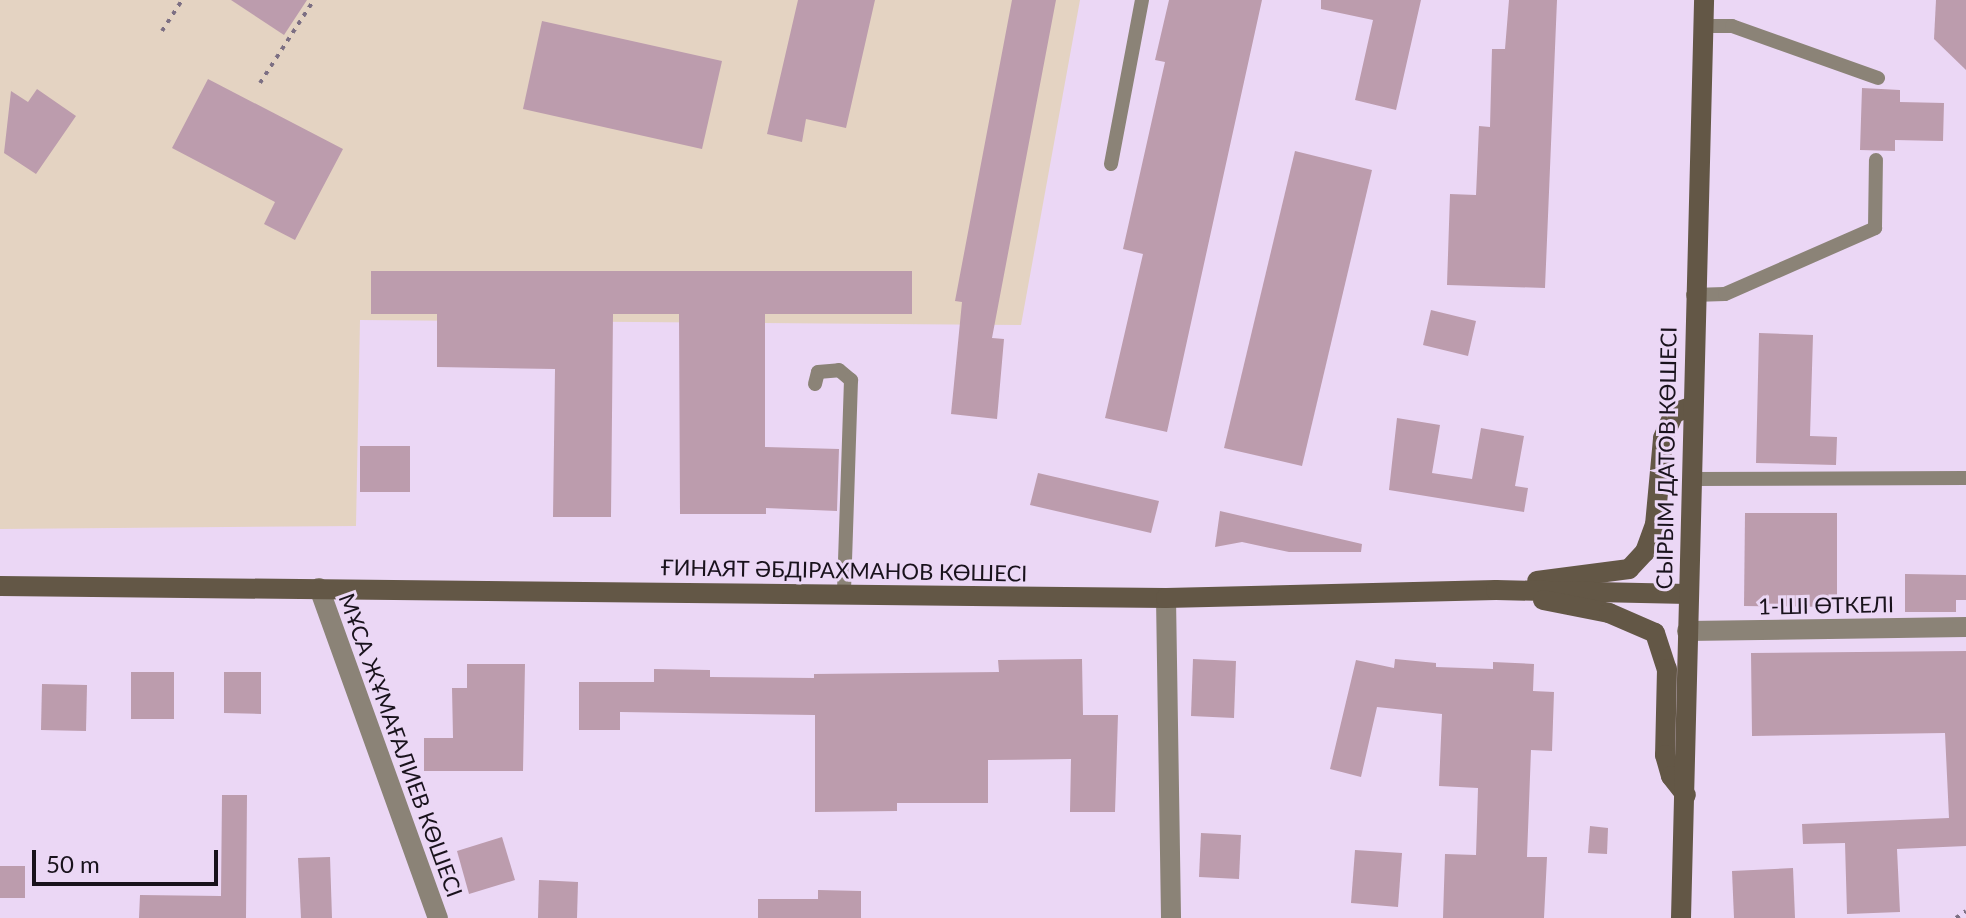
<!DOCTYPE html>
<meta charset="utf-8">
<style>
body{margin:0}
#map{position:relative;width:1966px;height:918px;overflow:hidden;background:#ebd7f5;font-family:Lato,sans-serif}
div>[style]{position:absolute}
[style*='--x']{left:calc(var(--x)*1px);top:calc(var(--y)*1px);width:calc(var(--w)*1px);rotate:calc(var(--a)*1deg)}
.commercial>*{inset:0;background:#e4d3c2}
.building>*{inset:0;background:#bc9cad}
.path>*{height:4px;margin-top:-2px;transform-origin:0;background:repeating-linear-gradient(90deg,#7c6f83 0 4px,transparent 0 10px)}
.lane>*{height:14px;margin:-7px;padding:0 7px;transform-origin:7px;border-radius:7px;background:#8b8377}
.street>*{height:20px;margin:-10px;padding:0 10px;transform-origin:10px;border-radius:10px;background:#8b8377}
.secondary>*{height:20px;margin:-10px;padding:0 10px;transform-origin:10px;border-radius:10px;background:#635746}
span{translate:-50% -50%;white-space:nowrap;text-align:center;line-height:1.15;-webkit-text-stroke:6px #ebd7f5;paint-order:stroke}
.street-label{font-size:22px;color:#19121c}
.scale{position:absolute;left:32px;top:850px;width:186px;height:36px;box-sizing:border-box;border:4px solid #19121c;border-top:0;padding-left:10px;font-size:24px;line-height:28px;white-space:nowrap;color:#19121c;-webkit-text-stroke:6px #ebd7f5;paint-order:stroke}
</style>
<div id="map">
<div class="commercial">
<i style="clip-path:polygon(0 0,1080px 0,1021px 325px,360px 320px,356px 526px,0 529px)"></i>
</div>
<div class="building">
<i style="clip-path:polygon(231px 0,307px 0,284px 35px)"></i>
<i style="clip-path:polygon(798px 0,875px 0,846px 128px,806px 119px,802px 142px,767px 134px)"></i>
<i style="clip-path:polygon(1012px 0,1056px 0,992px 338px,1004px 339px,997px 419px,951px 414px,962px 302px,955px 301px)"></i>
<i style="clip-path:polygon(1169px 0,1262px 0,1167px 432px,1105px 418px,1143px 254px,1123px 249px,1165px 62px,1155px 60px)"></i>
<i style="clip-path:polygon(1321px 0,1421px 0,1396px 110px,1355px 100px,1373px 20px,1321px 9px)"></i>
<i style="clip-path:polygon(1509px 0,1557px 0,1545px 288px,1447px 285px,1450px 194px,1476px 195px,1479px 126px,1490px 127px,1492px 49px,1505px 49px)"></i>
<i style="clip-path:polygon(1936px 0,1966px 0,1966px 70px,1934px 39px)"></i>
<i style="clip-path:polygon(542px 21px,722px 61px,702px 149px,523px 109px)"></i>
<i style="clip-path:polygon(208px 79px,343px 149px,295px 240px,264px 224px,275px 202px,172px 148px)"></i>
<i style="clip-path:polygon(1862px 88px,1900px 90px,1900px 102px,1944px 103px,1943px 141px,1895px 140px,1895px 151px,1860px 150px)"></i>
<i style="clip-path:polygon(37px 89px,76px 116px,36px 174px,4px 153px,11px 91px,28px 102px)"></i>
<i style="clip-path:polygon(1295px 151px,1372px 170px,1302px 466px,1224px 448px)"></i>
<i style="clip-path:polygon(371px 271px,912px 271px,912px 314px,765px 314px,765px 447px,839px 449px,837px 511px,766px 508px,766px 514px,680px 514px,679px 314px,613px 314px,611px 517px,553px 517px,555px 369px,437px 367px,437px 314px,371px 314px)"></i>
<i style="clip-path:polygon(1431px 310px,1476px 321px,1468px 356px,1423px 345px)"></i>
<i style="clip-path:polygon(1759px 333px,1813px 335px,1810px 436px,1837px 437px,1836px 465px,1756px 463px)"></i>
<i style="clip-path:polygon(1397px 418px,1440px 425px,1432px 473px,1472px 479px,1481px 428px,1524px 436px,1515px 486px,1528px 488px,1524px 512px,1389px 490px)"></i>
<i style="clip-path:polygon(360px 446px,410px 446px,410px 492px,360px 492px)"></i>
<i style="clip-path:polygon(1038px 473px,1159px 501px,1151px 533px,1030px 505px)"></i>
<i style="clip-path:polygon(1220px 511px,1362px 544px,1361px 552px,1289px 552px,1242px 542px,1215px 547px)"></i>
<i style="clip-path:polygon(1745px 513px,1837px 513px,1837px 607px,1744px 606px)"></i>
<i style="clip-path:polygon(1905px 574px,1966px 575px,1966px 600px,1956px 600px,1956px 612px,1905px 612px)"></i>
<i style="clip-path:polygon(1966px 651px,1966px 846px,1897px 849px,1900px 912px,1847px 914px,1845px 843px,1803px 844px,1802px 824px,1949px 818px,1945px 733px,1752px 736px,1751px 653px)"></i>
<i style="clip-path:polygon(1082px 659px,1083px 715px,1118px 715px,1115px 812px,1070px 812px,1071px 759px,988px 760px,988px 803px,897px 803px,897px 811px,815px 812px,815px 715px,620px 712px,620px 730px,579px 730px,579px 682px,654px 682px,654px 669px,710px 670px,710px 677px,814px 678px,814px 674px,999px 672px,998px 660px)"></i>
<i style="clip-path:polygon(1193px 659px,1236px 661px,1234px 718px,1191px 716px)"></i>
<i style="clip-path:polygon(1395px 659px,1436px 663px,1436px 667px,1493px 669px,1493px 662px,1534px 664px,1533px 691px,1554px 692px,1552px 751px,1531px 750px,1527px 857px,1547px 857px,1544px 918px,1443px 918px,1445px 854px,1476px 855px,1478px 788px,1439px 786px,1442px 714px,1377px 707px,1361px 777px,1330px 769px,1356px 660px,1394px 668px)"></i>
<i style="clip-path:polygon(467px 664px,525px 664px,523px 771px,424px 771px,424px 738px,453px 738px,452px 688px,467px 688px)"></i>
<i style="clip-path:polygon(131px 672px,174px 672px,174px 719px,131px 719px)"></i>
<i style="clip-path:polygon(224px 672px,261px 672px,261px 714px,224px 713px)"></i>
<i style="clip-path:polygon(42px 684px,87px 685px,86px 731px,41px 730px)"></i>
<i style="clip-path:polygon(222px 795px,247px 795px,246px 918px,139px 918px,140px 895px,221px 896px)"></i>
<i style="clip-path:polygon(1590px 826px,1608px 828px,1607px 854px,1588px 853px)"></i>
<i style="clip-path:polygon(1201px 833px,1241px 835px,1239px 879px,1199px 877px)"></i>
<i style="clip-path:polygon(502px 837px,515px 880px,469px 894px,457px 851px)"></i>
<i style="clip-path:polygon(1355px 850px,1402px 853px,1398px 907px,1351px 903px)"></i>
<i style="clip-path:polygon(330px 857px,332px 918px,301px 918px,298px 858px)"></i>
<i style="clip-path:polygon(0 866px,25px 866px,25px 898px,0 898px)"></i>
<i style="clip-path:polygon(1793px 868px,1795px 918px,1734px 918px,1732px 871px)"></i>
<i style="clip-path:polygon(539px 880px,578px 882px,577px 918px,538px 918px)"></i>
<i style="clip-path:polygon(818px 890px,861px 891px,861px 918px,758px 918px,758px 899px,818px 899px)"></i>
</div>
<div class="path">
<i style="--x:162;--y:31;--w:37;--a:-57"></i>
<i style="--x:260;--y:83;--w:99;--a:-57"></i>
<i style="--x:1956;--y:918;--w:12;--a:-35"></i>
</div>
<div class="lane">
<i style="--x:1705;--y:26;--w:27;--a:0"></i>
<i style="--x:1732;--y:26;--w:155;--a:19.6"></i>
<i style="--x:1111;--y:164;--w:167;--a:-79.3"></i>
<i style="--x:1693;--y:295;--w:32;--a:-2"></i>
<i style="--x:1725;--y:294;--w:164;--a:-23.7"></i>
<i style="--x:1875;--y:228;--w:68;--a:-89.2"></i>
<i style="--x:815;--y:384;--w:12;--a:-76"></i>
<i style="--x:818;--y:372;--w:21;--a:-5"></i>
<i style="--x:839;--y:370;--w:16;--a:40"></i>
<i style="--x:851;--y:380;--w:214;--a:91.9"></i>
<i style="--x:1692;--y:479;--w:274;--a:-0.2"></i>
</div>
<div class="street">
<i style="--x:319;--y:588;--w:351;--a:70.2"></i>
<i style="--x:1166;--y:598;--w:320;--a:89.1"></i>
<i style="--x:1687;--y:631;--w:279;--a:-0.8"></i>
</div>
<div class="secondary">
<i style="--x:1537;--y:581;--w:93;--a:-7.4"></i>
<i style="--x:1629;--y:569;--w:23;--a:-47"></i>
<i style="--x:1645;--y:552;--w:29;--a:-70"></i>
<i style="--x:1655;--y:525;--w:87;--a:-84.7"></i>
<i style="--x:1663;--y:438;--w:27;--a:-66"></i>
<i style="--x:1674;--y:413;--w:20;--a:-20"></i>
<i style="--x:0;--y:586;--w:1166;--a:0.59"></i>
<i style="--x:1166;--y:598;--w:330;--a:-1.4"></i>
<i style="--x:1496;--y:590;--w:192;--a:1.2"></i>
<i style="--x:1543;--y:600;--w:67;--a:11.1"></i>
<i style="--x:1609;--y:613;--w:50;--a:23.5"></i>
<i style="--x:1655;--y:633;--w:38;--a:72"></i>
<i style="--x:1667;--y:669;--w:86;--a:91.3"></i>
<i style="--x:1665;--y:755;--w:22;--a:74"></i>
<i style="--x:1671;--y:776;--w:24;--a:52"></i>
<i style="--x:1681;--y:918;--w:918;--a:-88.56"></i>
</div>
<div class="street-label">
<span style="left:1666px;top:458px;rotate:-89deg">СЫРЫМ ДАТОВ КӨШЕСІ</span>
<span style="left:844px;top:570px;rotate:1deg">ҒИНАЯТ ӘБДІРАХМАНОВ КӨШЕСІ</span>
<span style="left:1826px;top:605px;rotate:-1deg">1-ШІ ӨТКЕЛІ</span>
<span style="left:401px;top:745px;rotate:70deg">МҰСА ЖҰМАҒАЛИЕВ КӨШЕСІ</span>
</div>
<div class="scale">50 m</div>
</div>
